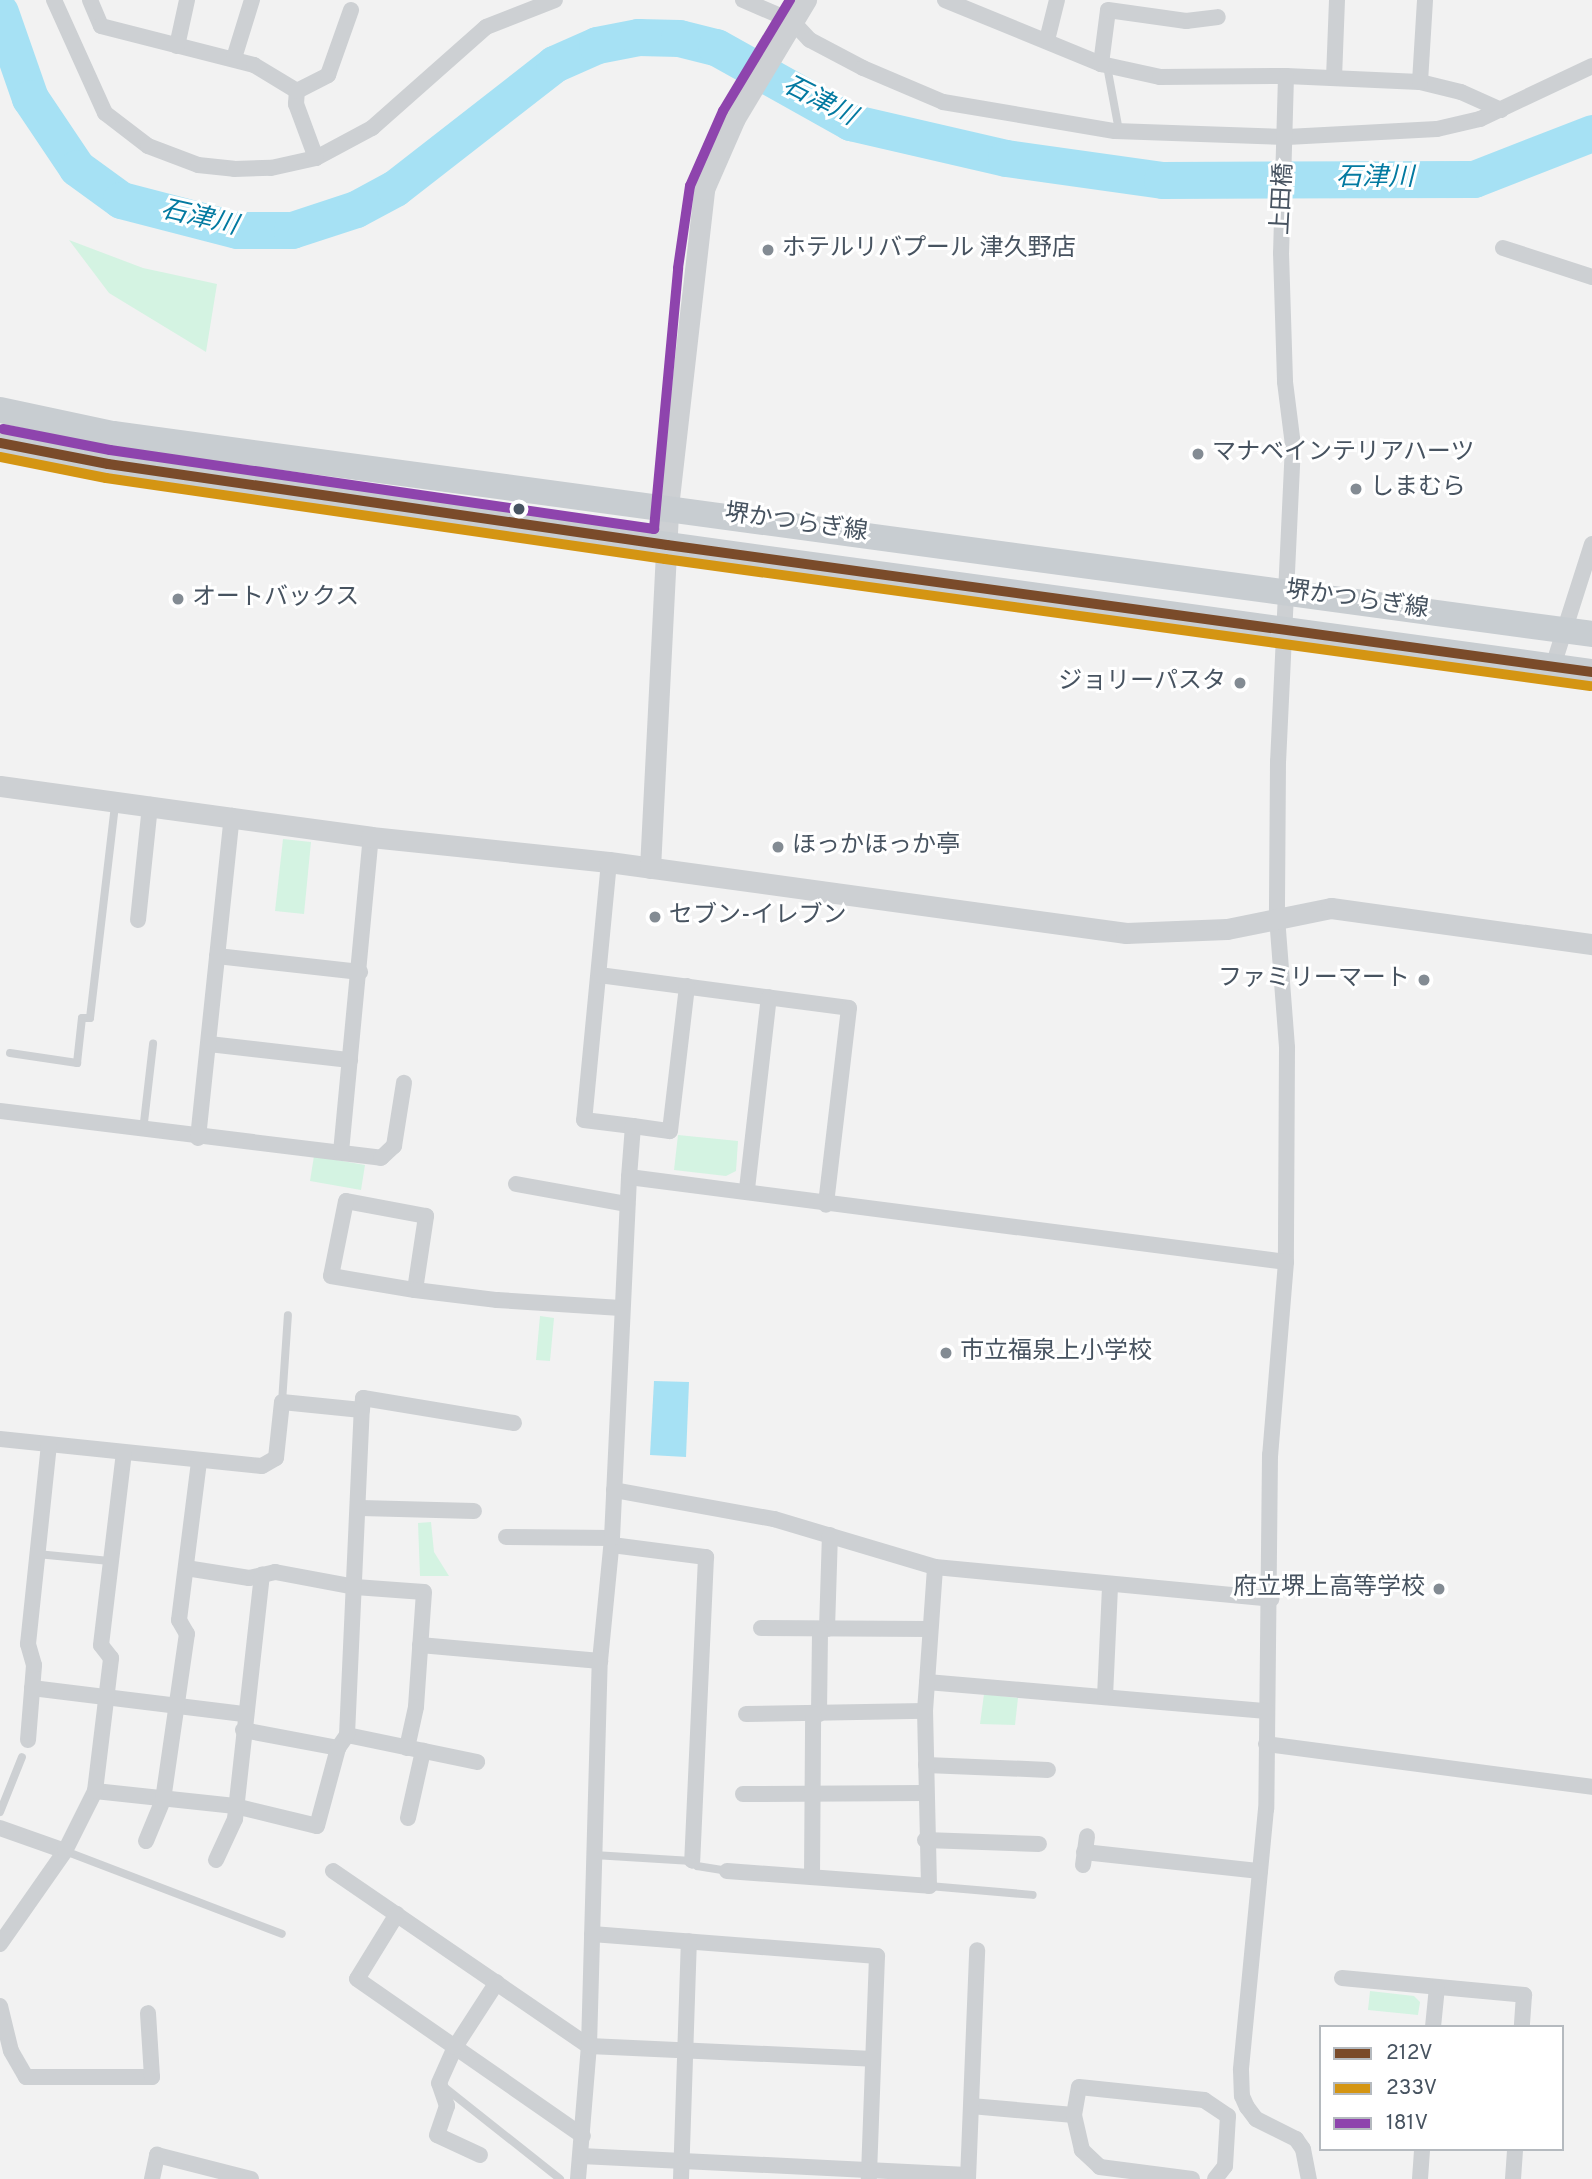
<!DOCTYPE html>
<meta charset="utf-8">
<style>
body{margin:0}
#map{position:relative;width:1592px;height:2179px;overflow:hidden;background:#f2f2f2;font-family:Overpass,"Noto Sans JP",sans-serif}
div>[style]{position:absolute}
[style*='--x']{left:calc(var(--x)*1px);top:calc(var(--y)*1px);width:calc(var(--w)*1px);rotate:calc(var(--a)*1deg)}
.green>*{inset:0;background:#d4f3e2}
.water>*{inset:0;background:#a6e1f4}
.river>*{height:37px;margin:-18.5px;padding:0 18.5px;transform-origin:18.5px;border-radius:18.5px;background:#a6e1f4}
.service>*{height:8px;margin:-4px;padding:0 4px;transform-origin:4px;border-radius:4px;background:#cdd0d3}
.minor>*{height:16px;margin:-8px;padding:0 8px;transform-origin:8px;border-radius:8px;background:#cdd0d3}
.tertiary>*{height:21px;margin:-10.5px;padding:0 10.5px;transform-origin:10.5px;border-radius:10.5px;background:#cdd0d3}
.primary>*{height:26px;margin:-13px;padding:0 13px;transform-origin:13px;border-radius:13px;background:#c8cdd1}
.bus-1>*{height:10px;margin:-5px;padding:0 5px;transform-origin:5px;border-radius:5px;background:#7a4b2a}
.bus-2>*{height:10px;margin:-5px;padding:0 5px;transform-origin:5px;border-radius:5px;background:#d49513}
.bus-3>*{height:10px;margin:-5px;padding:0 5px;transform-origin:5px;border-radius:5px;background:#8e44ad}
.dots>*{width:19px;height:19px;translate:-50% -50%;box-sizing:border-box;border:4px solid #fff;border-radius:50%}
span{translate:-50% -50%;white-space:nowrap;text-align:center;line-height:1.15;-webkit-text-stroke:6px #fff;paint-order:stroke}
.street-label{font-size:24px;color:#475360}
.poi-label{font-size:24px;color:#475360}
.left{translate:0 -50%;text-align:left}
.right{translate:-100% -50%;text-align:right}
.water-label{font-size:26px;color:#037aa1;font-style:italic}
.legend{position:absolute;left:1319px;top:2025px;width:245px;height:126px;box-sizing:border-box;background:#fff;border:2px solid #b5babf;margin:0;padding:9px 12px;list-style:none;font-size:21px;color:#475360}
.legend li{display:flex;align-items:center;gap:14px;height:35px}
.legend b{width:35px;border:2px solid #b5babf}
</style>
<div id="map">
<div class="green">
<i style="clip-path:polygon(69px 240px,143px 268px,217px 284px,206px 352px,109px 293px)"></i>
<i style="clip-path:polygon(283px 839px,311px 842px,304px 914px,275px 911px)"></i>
<i style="clip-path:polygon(678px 1135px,738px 1141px,736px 1171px,726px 1176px,674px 1170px)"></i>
<i style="clip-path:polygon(314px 1156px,365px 1165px,361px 1190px,310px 1181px)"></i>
<i style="clip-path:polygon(540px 1316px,554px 1318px,550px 1361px,536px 1360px)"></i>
<i style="clip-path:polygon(431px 1522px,434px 1552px,449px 1576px,420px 1576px,418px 1523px)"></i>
<i style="clip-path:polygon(984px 1694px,1018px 1698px,1015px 1725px,980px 1724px)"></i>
<i style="clip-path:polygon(1370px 1991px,1414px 1996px,1420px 2002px,1418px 2015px,1368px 2010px)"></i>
</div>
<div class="water">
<i style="clip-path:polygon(654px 1381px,689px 1382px,686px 1457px,650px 1455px)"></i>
</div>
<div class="river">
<i style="--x:0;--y:12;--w:91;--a:70.8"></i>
<i style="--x:30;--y:98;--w:84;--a:56.1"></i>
<i style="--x:77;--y:168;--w:54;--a:36"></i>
<i style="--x:121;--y:200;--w:120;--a:14.5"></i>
<i style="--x:237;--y:230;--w:55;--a:0"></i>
<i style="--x:292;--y:230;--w:67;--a:-18.2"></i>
<i style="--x:356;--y:209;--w:44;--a:-28.3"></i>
<i style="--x:395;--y:188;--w:202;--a:-37.9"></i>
<i style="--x:554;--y:64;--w:47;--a:-23.8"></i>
<i style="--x:597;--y:45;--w:42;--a:-11"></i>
<i style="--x:638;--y:37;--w:41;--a:1.4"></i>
<i style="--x:679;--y:38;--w:38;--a:14"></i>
<i style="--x:716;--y:47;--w:154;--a:29.2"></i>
<i style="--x:850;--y:122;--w:160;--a:13"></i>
<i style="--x:1006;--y:158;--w:158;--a:8"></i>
<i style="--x:1162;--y:180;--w:312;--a:-0.2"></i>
<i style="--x:1474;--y:179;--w:127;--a:-21.3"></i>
</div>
<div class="service">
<i style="--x:1107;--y:66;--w:66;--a:79.5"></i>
<i style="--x:10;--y:1053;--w:68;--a:8.5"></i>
<i style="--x:77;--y:1063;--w:45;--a:-83.7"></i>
<i style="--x:82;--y:1018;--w:8;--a:0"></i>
<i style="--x:90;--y:1018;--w:215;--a:-83.3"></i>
<i style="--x:143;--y:1131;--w:88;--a:-83.4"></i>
<i style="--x:282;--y:1402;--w:87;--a:-86.1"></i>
<i style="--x:37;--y:1554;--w:73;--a:5.5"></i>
<i style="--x:0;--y:1812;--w:59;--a:-68.2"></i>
<i style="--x:65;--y:1851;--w:232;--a:20.9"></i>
<i style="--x:594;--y:1855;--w:98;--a:3.5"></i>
<i style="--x:692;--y:1861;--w:7;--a:45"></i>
<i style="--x:697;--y:1866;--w:30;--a:9"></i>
<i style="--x:929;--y:1886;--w:104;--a:4.9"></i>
<i style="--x:444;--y:2087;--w:148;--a:38.4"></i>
</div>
<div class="minor">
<i style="--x:54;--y:0;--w:124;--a:65.7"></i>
<i style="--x:105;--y:113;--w:54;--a:37.5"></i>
<i style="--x:148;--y:146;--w:53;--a:20.8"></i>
<i style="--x:198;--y:165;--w:36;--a:6"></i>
<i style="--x:234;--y:169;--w:37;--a:-2"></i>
<i style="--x:271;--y:168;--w:46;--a:-12.5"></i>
<i style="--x:316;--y:158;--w:64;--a:-28.2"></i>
<i style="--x:372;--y:128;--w:152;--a:-41.5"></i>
<i style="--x:486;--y:27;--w:74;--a:-21.4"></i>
<i style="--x:90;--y:0;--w:28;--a:67"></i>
<i style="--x:101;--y:26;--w:158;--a:14.3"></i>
<i style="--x:254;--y:65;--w:50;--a:31.2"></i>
<i style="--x:743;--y:0;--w:53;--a:23.2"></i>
<i style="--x:792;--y:21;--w:26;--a:47"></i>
<i style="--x:810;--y:40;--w:60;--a:27.8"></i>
<i style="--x:863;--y:68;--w:87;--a:23"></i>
<i style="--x:943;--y:102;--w:174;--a:9.6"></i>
<i style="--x:1115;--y:131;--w:172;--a:2"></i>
<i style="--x:1287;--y:137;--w:150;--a:-3.1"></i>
<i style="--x:1437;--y:129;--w:44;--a:-13.1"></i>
<i style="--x:1480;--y:119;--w:124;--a:-25.3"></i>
<i style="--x:945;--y:0;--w:169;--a:22.3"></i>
<i style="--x:1101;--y:64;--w:60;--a:12.4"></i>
<i style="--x:1160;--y:77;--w:126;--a:-0.5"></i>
<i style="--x:1286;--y:76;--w:134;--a:2.6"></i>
<i style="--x:1420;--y:82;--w:42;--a:13.7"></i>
<i style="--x:1461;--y:92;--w:44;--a:24.2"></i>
<i style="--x:1047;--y:40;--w:41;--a:-76"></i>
<i style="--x:177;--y:46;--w:47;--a:-77.7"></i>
<i style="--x:234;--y:58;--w:61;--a:-72.8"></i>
<i style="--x:1101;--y:64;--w:54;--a:-82.6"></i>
<i style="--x:1108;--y:10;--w:79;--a:8"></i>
<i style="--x:1186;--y:21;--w:32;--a:-7"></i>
<i style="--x:1286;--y:76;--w:177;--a:91.6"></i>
<i style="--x:1281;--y:253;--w:129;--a:88.2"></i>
<i style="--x:1285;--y:382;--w:64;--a:82.8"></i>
<i style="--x:1293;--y:445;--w:316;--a:92.7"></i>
<i style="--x:1278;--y:761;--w:156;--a:90.4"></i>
<i style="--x:1277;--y:917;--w:131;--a:85.6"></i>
<i style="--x:1287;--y:1048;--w:214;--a:90.3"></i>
<i style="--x:1286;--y:1262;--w:194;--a:94.7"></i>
<i style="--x:1270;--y:1455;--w:354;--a:90.6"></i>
<i style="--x:1266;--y:1809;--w:262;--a:95.5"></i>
<i style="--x:1241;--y:2070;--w:26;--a:88"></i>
<i style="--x:1242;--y:2096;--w:12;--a:66"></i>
<i style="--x:1247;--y:2107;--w:15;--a:53"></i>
<i style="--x:1256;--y:2119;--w:45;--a:26.6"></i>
<i style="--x:1296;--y:2139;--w:12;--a:55"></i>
<i style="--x:1303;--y:2149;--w:31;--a:79"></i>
<i style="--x:1334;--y:78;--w:78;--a:-87.8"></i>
<i style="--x:1420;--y:82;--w:82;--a:-86.5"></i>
<i style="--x:316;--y:158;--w:58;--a:-110.3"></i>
<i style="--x:296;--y:104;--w:13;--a:-86"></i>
<i style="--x:297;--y:91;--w:35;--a:-27"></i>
<i style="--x:328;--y:75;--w:69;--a:-70.5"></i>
<i style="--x:1503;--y:248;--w:94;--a:18"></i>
<i style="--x:1553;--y:666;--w:128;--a:-72.3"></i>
<i style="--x:609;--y:862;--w:259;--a:95.5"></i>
<i style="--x:584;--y:1120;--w:49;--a:7"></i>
<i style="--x:633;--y:1126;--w:51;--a:94.5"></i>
<i style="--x:138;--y:920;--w:116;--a:-84"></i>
<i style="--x:217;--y:956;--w:144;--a:6.4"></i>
<i style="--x:599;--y:975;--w:252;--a:7.5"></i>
<i style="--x:849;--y:1008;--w:198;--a:96.7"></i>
<i style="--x:209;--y:1044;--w:142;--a:6.5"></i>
<i style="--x:0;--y:1111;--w:384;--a:7"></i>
<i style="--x:381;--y:1158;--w:18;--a:-43"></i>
<i style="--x:394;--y:1146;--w:64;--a:-81"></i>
<i style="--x:633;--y:1126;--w:37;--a:8"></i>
<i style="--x:670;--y:1131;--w:146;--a:-83.3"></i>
<i style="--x:198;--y:1138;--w:324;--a:-84"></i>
<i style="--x:341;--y:1152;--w:316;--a:-84.6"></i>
<i style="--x:516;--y:1184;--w:113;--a:10.2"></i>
<i style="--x:747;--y:1189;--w:193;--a:-83.5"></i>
<i style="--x:415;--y:1290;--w:75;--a:-81.5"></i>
<i style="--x:426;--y:1216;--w:81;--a:-169.4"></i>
<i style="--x:346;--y:1201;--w:76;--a:101.3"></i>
<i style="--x:331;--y:1276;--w:85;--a:9.5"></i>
<i style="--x:415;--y:1290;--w:83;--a:7"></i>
<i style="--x:497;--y:1300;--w:124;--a:3.7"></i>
<i style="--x:0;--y:1439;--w:263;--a:5.9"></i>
<i style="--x:262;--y:1466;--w:16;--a:-30"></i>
<i style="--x:276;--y:1458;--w:56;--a:-83.9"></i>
<i style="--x:282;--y:1402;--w:80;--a:5.7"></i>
<i style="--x:362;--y:1410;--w:12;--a:-85"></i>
<i style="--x:363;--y:1398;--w:153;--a:9.4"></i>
<i style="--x:614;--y:1490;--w:163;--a:10.3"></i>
<i style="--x:774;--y:1519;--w:168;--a:16.6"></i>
<i style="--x:935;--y:1567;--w:338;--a:5.4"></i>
<i style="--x:361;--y:1508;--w:113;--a:1.5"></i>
<i style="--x:506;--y:1537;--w:106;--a:0.5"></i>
<i style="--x:612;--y:1545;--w:95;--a:7.3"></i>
<i style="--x:706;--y:1557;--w:304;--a:92.6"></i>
<i style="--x:186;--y:1568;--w:64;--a:9"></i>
<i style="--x:249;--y:1578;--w:27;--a:-13"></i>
<i style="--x:275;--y:1572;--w:81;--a:10.6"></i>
<i style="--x:355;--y:1587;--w:69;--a:4.1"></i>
<i style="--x:424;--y:1592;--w:115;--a:94"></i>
<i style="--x:416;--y:1707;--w:42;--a:102.4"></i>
<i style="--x:761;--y:1628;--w:168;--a:0.3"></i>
<i style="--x:827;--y:1629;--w:94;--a:-88.2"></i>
<i style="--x:420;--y:1645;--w:181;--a:5.1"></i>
<i style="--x:927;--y:1682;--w:341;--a:4.9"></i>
<i style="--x:32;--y:1688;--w:215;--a:7"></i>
<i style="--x:1105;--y:1697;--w:111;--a:-87.4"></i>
<i style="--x:746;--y:1714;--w:179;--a:-1"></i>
<i style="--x:819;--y:1714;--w:85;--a:-89.3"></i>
<i style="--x:243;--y:1730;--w:97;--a:10.7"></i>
<i style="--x:347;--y:1735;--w:133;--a:11.7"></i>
<i style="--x:28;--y:1740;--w:75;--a:-85.4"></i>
<i style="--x:34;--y:1665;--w:22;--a:-106"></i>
<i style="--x:28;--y:1644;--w:200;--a:-84"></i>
<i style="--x:1266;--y:1744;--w:329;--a:7.5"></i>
<i style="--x:926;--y:1765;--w:122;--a:2.3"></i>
<i style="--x:95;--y:1791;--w:141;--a:6.1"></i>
<i style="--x:235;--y:1806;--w:84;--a:13.7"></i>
<i style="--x:317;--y:1826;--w:81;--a:-74.9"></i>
<i style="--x:338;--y:1748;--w:16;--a:-55"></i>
<i style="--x:347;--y:1735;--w:325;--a:-87.4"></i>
<i style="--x:743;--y:1794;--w:181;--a:-0.3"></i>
<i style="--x:408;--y:1818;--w:69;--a:-77.4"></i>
<i style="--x:0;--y:1828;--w:69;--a:19.5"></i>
<i style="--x:925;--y:1840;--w:114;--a:2"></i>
<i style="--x:146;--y:1841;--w:44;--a:-67.5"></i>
<i style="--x:163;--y:1800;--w:168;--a:-81.8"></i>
<i style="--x:187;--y:1634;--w:16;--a:-120"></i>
<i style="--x:179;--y:1620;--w:160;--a:-82.8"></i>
<i style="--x:1084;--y:1852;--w:177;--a:6.2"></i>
<i style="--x:216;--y:1860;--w:45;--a:-65.1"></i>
<i style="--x:235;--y:1819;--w:246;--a:-83.7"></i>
<i style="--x:1083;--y:1865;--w:29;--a:-82"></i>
<i style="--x:333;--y:1871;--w:310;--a:34.4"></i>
<i style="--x:589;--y:2046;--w:284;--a:2.6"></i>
<i style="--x:727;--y:1871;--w:203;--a:4.2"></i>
<i style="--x:929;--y:1886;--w:175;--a:-91.3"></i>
<i style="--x:925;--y:1711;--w:144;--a:-86"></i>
<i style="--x:812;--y:1877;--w:163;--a:-89.6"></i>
<i style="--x:397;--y:1914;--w:76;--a:121.6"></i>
<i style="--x:357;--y:1979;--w:275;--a:34.8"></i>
<i style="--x:592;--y:1934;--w:286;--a:4.4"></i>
<i style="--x:877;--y:1956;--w:223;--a:92.1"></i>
<i style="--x:0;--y:1944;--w:113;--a:-55"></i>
<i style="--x:65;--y:1851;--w:67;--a:-63.4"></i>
<i style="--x:95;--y:1791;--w:134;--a:-83.1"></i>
<i style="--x:111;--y:1658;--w:16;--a:-128"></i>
<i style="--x:101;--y:1645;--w:194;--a:-83.2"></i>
<i style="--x:1342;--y:1978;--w:183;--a:5.3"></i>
<i style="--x:1524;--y:1995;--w:32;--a:94"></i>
<i style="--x:0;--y:2006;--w:46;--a:76.3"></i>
<i style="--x:11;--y:2051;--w:30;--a:60"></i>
<i style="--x:26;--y:2077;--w:126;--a:0"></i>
<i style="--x:152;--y:2077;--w:64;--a:-93.6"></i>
<i style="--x:1433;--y:2027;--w:40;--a:-84.3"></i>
<i style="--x:971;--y:2106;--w:103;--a:5"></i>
<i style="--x:480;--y:2155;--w:47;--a:-155.1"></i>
<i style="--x:437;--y:2135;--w:31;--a:-71"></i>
<i style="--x:447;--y:2106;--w:24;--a:-109"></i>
<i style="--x:439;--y:2083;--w:39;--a:-66"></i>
<i style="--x:455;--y:2047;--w:77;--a:-57.1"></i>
<i style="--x:581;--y:2156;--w:387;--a:2.8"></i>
<i style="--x:152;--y:2179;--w:25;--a:-78"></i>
<i style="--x:157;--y:2155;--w:97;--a:14.3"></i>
<i style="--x:578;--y:2179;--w:133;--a:-85.3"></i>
<i style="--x:589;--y:2046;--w:385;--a:-88.4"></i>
<i style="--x:600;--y:1661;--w:124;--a:-84.4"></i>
<i style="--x:612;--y:1538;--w:361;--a:-87.3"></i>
<i style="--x:629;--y:1177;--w:662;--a:7.37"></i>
<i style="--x:681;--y:2179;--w:238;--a:-88.1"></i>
<i style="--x:968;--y:2179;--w:229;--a:-87.7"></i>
<i style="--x:1192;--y:2179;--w:93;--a:-172.6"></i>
<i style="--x:1100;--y:2167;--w:25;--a:-137"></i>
<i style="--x:1082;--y:2150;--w:36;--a:-103"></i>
<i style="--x:1074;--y:2115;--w:28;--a:-80"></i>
<i style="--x:1079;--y:2087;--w:126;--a:5.9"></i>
<i style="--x:1204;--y:2100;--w:29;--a:34"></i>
<i style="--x:1215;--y:2179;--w:16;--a:-52"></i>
<i style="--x:1225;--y:2166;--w:50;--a:-86.6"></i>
<i style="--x:1420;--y:2179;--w:30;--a:-86"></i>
<i style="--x:1513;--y:2179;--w:30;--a:-86"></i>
</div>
<div class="tertiary">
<i style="--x:0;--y:786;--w:374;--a:7.8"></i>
<i style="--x:371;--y:837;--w:239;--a:6"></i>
<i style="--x:609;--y:862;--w:522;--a:7.82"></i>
<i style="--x:1126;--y:933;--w:101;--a:-2.3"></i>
<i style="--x:1227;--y:929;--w:106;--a:-11.4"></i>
<i style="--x:1331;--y:908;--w:263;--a:7.9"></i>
<i style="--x:650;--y:868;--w:361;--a:-87.1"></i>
<i style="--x:668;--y:507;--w:320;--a:-83.5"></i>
<i style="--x:704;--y:189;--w:77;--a:-66.4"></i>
<i style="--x:735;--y:118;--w:138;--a:-59"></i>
</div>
<div class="primary">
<i style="--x:0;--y:410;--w:116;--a:12"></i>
<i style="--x:113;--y:434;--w:1492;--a:7.7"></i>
<i style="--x:0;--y:443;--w:110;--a:11"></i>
<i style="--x:108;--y:464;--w:565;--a:8.24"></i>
<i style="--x:667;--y:545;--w:934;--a:7.82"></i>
</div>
<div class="bus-1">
<i style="--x:0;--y:443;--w:110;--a:11"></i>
<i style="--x:108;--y:464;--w:565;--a:8.24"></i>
<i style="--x:667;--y:545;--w:934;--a:7.82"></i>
</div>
<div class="bus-2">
<i style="--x:0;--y:457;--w:108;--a:11.2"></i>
<i style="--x:106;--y:478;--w:565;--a:8.24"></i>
<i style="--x:665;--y:559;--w:934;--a:7.82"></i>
</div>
<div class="bus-3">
<i style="--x:3;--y:429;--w:109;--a:11.1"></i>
<i style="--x:110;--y:450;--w:550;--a:8.26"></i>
<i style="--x:654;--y:529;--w:262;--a:-84.7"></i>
<i style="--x:678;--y:268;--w:83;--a:-81.7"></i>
<i style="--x:690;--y:186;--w:82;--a:-66.3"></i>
<i style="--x:723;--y:111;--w:130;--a:-58.9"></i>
</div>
<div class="dots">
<i style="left:768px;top:250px;background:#838b93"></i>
<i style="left:1198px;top:454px;background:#838b93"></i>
<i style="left:1356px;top:489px;background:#838b93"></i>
<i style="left:519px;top:509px;background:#475360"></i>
<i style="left:178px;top:599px;background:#838b93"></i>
<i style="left:1240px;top:683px;background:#838b93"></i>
<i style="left:778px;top:847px;background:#838b93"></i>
<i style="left:655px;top:917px;background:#838b93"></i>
<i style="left:1424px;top:980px;background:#838b93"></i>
<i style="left:946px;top:1353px;background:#838b93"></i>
<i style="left:1439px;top:1589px;background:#838b93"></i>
</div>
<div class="street-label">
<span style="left:1284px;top:199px;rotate:-87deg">上田橋</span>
<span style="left:796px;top:524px;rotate:8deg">堺かつらぎ線</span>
<span style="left:1357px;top:601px;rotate:8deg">堺かつらぎ線</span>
</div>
<div class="poi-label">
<span class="left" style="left:782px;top:250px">ホテルリバプール 津久野店</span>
<span class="left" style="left:1212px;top:454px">マナベインテリアハーツ</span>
<span class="left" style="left:1370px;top:489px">しまむら</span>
<span class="left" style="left:192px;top:599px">オートバックス</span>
<span class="right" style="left:1226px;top:683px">ジョリーパスタ</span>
<span class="left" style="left:792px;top:847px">ほっかほっか亭</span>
<span class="left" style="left:669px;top:917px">セブン-イレブン</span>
<span class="right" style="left:1410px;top:980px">ファミリーマート</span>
<span class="left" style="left:960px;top:1353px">市立福泉上小学校</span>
<span class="right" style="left:1425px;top:1589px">府立堺上高等学校</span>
</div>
<div class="water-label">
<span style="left:819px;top:102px;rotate:27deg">石津川</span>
<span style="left:1375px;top:179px">石津川</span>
<span style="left:199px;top:219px;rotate:13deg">石津川</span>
</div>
<ul class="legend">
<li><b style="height:9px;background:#7a4b2a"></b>212V</li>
<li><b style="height:9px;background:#d49513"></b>233V</li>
<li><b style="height:9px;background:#8e44ad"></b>181V</li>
</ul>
</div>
